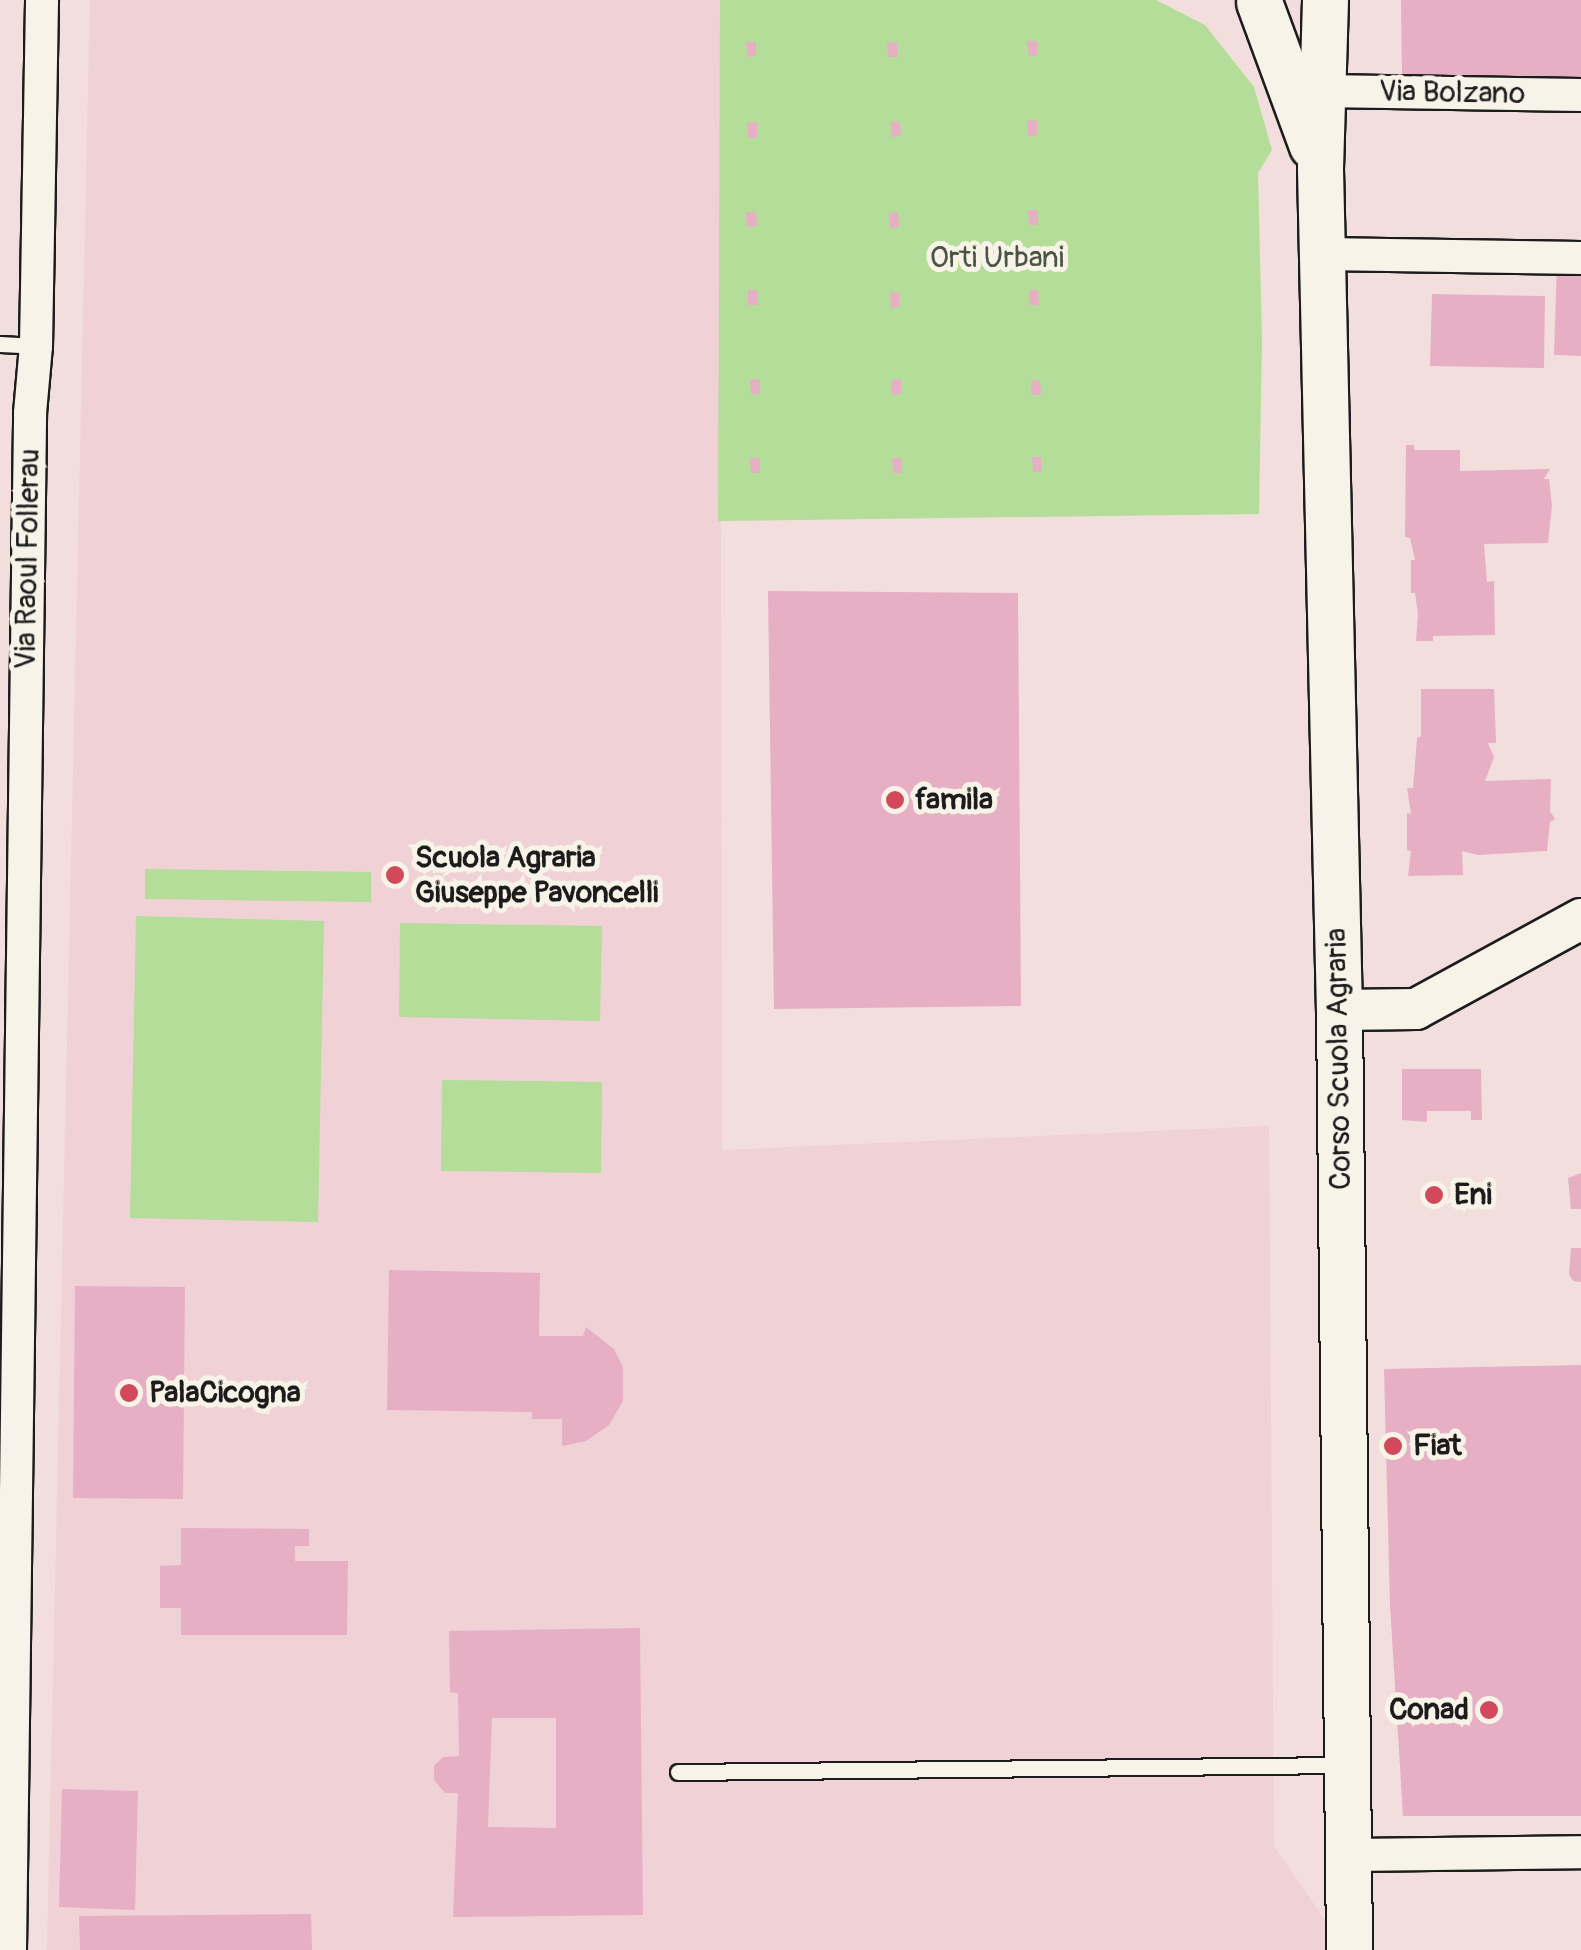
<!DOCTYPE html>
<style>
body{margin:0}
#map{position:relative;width:1581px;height:1950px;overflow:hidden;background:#f2dfdd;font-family:Pangolin,sans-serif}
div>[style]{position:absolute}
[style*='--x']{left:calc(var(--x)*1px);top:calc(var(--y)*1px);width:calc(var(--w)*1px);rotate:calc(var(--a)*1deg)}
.built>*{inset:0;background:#efd1d6}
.green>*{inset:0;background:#b4dd99}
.building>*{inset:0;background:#e7afc4}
.roads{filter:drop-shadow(2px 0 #1c1c1c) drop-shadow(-2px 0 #1c1c1c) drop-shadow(0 2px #1c1c1c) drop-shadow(0 -2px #1c1c1c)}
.service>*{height:15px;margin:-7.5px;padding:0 7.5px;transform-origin:7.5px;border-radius:7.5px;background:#f7f3e8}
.minor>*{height:32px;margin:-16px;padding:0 16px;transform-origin:16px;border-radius:16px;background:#f7f3e8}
.tertiary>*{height:40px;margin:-20px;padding:0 20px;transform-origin:20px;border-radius:20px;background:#f7f3e8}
.secondary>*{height:45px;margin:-22.5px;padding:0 22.5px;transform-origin:22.5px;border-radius:22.5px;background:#f7f3e8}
.dots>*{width:28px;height:28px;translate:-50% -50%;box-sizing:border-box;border:5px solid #f7f3e8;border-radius:50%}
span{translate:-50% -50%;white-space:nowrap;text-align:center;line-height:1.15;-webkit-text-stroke:10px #f7f3e8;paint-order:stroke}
.street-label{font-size:30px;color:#1c1c1c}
.park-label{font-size:30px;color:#4a5642}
.poi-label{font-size:30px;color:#1c1c1c;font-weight:700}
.left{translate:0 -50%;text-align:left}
.right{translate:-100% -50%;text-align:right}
</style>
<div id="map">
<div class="built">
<i style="clip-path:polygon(90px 0,720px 0,722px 1150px,1269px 1126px,1274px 1846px,1325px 1920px,1325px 1950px,47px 1950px)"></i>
</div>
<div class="green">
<i style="clip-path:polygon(720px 0,1156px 0,1205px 25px,1254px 87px,1272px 150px,1258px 173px,1262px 341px,1259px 514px,718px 521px)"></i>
<i style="clip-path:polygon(145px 869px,371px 872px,371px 902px,145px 899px)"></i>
<i style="clip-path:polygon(136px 916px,324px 921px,318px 1222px,130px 1218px)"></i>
<i style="clip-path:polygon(400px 923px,602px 926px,600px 1021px,399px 1017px)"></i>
<i style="clip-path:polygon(442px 1080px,602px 1082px,601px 1173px,441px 1171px)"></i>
</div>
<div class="building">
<i style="clip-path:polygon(1401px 0,1581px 0,1581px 82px,1402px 78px)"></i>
<i style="clip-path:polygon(1027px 41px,1037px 41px,1037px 55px,1029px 56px)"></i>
<i style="clip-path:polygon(746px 42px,756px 42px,756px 56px,747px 57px)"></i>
<i style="clip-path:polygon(897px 42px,898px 57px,888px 57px,887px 43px)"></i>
<i style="clip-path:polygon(1037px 120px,1037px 135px,1028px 136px,1027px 121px)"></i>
<i style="clip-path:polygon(900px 121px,901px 136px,891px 137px,891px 122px)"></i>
<i style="clip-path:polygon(757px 122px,757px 138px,748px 138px,747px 123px)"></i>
<i style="clip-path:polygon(1028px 210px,1038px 210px,1038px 225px,1029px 225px)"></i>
<i style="clip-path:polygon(746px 212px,756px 212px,757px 226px,747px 227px)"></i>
<i style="clip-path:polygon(898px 212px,899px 227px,890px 228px,889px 213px)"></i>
<i style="clip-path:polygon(1557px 262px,1581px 263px,1581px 356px,1554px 355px)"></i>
<i style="clip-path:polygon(748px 290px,757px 290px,758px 305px,748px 305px)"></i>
<i style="clip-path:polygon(1029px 290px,1038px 290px,1039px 305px,1029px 305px)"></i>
<i style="clip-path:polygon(899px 292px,900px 307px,891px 308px,890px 293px)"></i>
<i style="clip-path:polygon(1432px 294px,1545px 296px,1544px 368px,1430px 366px)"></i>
<i style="clip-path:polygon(760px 379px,760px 394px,751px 394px,750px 380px)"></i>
<i style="clip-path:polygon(901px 379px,901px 394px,892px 395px,891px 380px)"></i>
<i style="clip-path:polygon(1040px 380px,1041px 395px,1031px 395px,1031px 381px)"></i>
<i style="clip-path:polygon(1406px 445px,1414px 445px,1414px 450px,1460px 450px,1460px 471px,1550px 469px,1544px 479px,1549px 479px,1552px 506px,1548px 543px,1484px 544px,1487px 582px,1494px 581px,1495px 635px,1433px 636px,1433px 641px,1416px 641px,1418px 614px,1415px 593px,1411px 593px,1411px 560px,1415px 560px,1410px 538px,1405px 537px)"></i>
<i style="clip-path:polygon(1032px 457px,1041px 457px,1042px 472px,1033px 472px)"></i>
<i style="clip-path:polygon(750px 458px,760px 458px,760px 473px,751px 473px)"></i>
<i style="clip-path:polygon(892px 458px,901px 458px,902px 473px,893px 473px)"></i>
<i style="clip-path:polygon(768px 591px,1018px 593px,1021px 1006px,774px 1009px)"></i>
<i style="clip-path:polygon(1421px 689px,1494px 689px,1496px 743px,1488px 743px,1494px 757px,1485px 781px,1551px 779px,1550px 811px,1555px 819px,1550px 822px,1547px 851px,1478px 855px,1462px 851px,1463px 875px,1408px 876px,1411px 851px,1407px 850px,1407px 813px,1411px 814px,1407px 788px,1413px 788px,1417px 738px,1421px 736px)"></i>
<i style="clip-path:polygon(1402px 1069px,1481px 1069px,1482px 1120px,1471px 1120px,1471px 1111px,1427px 1111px,1427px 1122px,1402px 1120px)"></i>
<i style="clip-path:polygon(1581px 1173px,1581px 1209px,1571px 1209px,1568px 1178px)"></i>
<i style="clip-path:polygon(1571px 1248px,1581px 1248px,1581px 1282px,1573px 1281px,1569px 1274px)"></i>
<i style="clip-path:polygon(389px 1270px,540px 1273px,539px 1336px,583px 1336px,586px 1327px,614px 1349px,623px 1367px,623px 1401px,609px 1425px,586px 1441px,562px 1446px,562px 1419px,532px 1419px,532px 1412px,387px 1410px)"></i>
<i style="clip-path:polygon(75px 1286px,185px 1287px,183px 1499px,73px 1498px)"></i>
<i style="clip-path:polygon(1581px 1365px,1581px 1816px,1403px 1816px,1390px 1605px,1384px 1369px)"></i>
<i style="clip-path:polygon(181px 1528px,309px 1529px,309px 1546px,295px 1546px,295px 1561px,348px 1561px,347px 1635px,181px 1635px,181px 1608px,160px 1608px,160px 1566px,181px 1565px)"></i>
<i style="clip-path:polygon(evenodd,640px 1628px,643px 1915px,453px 1917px,458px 1793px,445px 1793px,434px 1780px,434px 1766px,443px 1757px,459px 1756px,458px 1693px,450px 1692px,449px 1631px,640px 1628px,492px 1718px,556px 1718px,556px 1828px,488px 1827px,492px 1718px)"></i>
<i style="clip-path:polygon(62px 1789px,138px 1791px,135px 1910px,59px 1907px)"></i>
<i style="clip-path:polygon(311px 1914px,312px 1950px,80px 1950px,79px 1916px)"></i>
</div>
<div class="roads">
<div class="service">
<i style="--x:0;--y:344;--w:36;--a:3"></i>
<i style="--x:678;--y:1772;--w:664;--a:-0.6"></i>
</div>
<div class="minor">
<i style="--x:1322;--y:91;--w:259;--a:0.9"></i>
<i style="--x:1324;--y:254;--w:257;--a:0.9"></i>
<i style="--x:1348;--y:1855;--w:233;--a:-0.7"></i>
<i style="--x:10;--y:1950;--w:1537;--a:-89.25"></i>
<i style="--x:30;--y:413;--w:67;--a:-84.9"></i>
<i style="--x:36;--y:346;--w:346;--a:-89"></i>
</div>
<div class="tertiary">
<i style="--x:1339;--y:1010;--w:77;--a:-0.7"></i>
<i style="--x:1416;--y:1009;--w:188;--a:-28.6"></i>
</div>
<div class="secondary">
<i style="--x:1325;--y:0;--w:169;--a:91.7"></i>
<i style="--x:1320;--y:169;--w:841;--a:88.71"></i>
<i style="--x:1339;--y:1010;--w:940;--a:89.39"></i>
<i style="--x:1259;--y:2;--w:153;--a:69.8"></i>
</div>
</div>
<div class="dots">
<i style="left:895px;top:800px;background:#d1495b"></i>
<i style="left:395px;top:875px;background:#d1495b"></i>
<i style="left:1434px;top:1195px;background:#d1495b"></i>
<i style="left:129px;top:1393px;background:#d1495b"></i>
<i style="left:1393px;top:1446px;background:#d1495b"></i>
<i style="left:1489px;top:1710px;background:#d1495b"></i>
</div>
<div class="street-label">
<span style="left:1452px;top:93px;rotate:1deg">Via Bolzano</span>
<span style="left:28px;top:559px;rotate:-89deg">Via Raoul Follerau</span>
<span style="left:1339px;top:1059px;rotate:-91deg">Corso Scuola Agraria</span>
</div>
<div class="park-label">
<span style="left:997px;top:258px">Orti Urbani</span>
</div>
<div class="poi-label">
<span class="left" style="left:915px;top:800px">famila</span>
<span class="left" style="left:415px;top:875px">Scuola Agraria<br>Giuseppe Pavoncelli</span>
<span class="left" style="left:1454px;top:1195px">Eni</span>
<span class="left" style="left:149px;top:1393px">PalaCicogna</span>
<span class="left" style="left:1413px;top:1446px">Fiat</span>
<span class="right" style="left:1469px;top:1710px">Conad</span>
</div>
</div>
